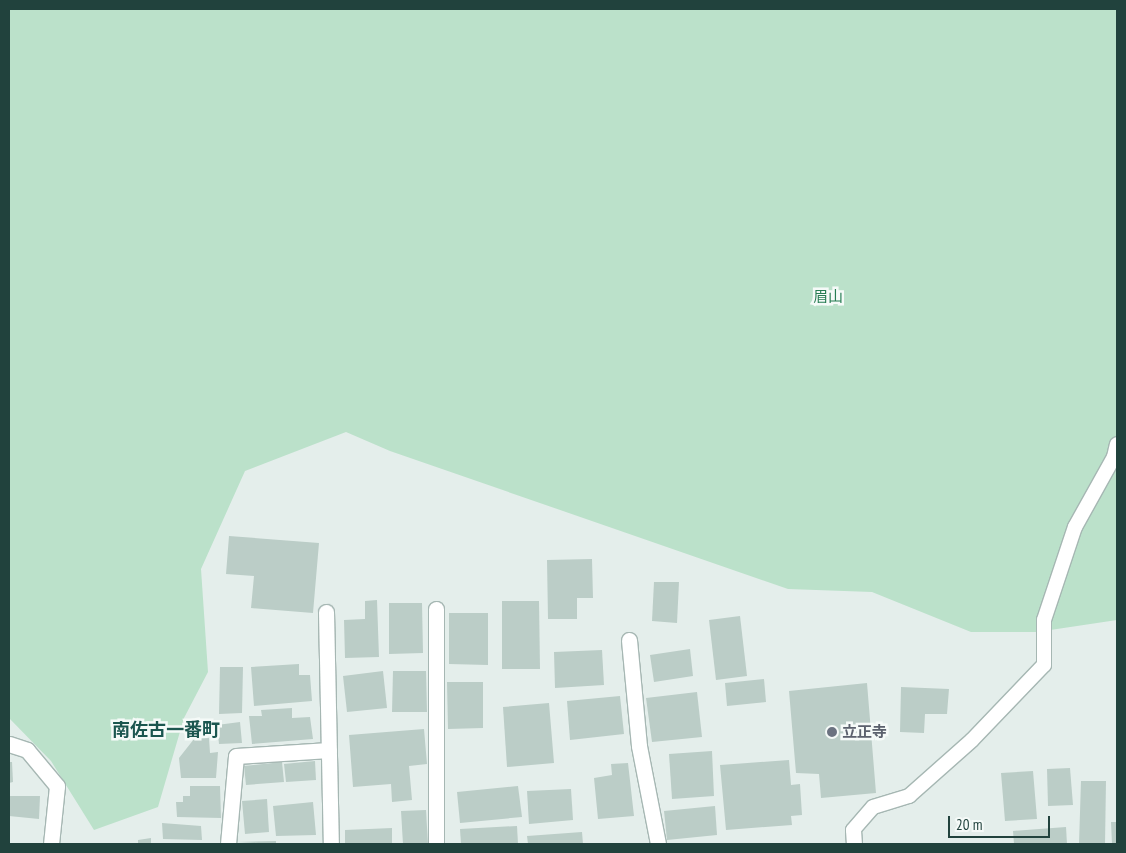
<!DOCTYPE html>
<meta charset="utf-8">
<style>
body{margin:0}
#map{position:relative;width:1126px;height:853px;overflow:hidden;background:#e4eeeb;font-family:"PT Sans Narrow","Noto Sans JP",sans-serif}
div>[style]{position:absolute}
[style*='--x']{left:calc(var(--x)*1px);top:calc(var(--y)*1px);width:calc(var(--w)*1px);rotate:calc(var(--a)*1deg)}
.green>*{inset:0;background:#bbe1ca}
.building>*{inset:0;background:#bbcdc7}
.roads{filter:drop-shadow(1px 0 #a6b7b3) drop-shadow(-1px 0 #a6b7b3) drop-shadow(0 1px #a6b7b3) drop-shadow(0 -1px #a6b7b3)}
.lane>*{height:14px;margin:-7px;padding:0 7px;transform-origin:7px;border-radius:7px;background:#fff}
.street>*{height:15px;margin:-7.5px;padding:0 7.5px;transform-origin:7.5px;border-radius:7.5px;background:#fff}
.dots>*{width:14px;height:14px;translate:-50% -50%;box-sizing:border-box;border:2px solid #f5faf8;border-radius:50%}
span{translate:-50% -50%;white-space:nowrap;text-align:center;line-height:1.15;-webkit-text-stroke:5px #f5faf8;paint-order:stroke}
.park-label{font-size:15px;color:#277d53}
.worship-label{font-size:15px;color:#5b616d;font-weight:700}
.left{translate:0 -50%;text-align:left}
.quarter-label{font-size:18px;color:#1b564f;font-weight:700}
.frame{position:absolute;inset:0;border:10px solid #21423d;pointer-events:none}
.scale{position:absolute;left:948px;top:816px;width:102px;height:22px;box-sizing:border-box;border:2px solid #21423d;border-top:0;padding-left:6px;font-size:15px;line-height:18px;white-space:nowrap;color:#21423d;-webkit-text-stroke:4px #f5faf8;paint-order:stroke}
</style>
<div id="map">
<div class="green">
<i style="clip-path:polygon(9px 9px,1117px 9px,1117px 620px,1037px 632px,971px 632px,872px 592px,788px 589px,390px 451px,346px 432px,245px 471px,201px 569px,208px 672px,184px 718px,158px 807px,94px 830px,51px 761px,9px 718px)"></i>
</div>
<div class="building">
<i style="clip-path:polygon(229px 536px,319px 543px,313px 613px,251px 608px,254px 576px,226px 574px)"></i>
<i style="clip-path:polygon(592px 559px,593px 598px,577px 598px,577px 619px,548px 619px,547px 560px)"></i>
<i style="clip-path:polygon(654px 582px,679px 582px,677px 623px,652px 621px)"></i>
<i style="clip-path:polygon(377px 600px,379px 657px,345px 658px,344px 620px,365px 619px,365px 601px)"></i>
<i style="clip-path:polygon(502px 601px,539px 601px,540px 669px,502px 669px)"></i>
<i style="clip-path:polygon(389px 603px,422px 603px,423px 653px,389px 654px)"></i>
<i style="clip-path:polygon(449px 613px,488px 613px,488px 665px,449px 664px)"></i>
<i style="clip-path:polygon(740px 616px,747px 676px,716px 680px,709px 620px)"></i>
<i style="clip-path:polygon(690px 649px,693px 676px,654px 682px,650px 655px)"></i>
<i style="clip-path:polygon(602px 650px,604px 685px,555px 688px,554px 652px)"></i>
<i style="clip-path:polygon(299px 664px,299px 675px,310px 675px,312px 701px,254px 706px,251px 667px)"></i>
<i style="clip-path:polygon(220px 667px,243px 667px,242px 713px,219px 714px)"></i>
<i style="clip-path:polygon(383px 671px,387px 708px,347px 712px,343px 676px)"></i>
<i style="clip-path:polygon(393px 671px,426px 671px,427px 712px,392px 712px)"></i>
<i style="clip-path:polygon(764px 679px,766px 702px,727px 706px,725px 683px)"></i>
<i style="clip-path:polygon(447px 682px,483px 682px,483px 728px,448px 729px)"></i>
<i style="clip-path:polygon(867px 683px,876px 793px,821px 798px,819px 774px,796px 773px,789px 691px)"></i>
<i style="clip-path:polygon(901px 687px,949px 689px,947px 714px,925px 714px,924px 733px,900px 732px)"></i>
<i style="clip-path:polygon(697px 692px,702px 737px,652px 742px,646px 698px)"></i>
<i style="clip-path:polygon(620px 696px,624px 734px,570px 740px,567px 701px)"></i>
<i style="clip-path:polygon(549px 703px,554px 763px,507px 767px,503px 707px)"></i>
<i style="clip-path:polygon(292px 708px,292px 718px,310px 717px,313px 739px,252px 744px,249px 716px,262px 716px,261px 710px)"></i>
<i style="clip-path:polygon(240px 722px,242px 743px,219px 744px,217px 725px)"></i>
<i style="clip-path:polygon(424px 729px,427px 764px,409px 766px,412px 800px,392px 802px,391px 784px,353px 787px,349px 735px)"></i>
<i style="clip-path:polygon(209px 738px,210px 753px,218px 752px,216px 778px,181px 778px,179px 758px,194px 739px)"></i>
<i style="clip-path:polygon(712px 751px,714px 796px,672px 799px,669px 754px)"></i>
<i style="clip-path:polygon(789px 760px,791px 785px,800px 784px,802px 815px,791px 816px,792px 825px,726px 830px,720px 765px)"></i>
<i style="clip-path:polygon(315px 761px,316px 780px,286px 782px,284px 764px)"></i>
<i style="clip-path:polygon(9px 762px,12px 762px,13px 782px,9px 783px)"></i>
<i style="clip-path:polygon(282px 762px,284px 782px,246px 785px,244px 766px)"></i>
<i style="clip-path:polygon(628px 763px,634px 816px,598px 819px,594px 778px,612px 775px,611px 764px)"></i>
<i style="clip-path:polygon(1070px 768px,1073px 805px,1048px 806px,1047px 769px)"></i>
<i style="clip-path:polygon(1033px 771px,1037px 819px,1005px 821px,1001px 773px)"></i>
<i style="clip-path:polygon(1081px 781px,1106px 781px,1105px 844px,1079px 844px)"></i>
<i style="clip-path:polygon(190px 786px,220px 786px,221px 818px,177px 817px,176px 802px,183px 802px,183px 796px,190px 796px)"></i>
<i style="clip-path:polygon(518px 786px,522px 817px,460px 823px,457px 792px)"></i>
<i style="clip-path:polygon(571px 789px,573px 820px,529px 824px,527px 791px)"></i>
<i style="clip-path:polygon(9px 796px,40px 796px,39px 819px,9px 816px)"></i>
<i style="clip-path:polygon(267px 799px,269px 832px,245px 834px,242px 801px)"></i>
<i style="clip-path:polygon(313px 802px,316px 835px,276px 836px,273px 806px)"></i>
<i style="clip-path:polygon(715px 806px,717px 835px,667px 840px,664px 811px)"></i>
<i style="clip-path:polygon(426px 810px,428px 844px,403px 844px,401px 811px)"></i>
<i style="clip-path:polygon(1111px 822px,1117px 822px,1117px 844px,1112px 844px)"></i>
<i style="clip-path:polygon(162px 823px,201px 826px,202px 840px,163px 839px)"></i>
<i style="clip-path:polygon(517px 826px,518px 844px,461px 844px,460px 829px)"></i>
<i style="clip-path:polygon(1066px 827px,1067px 844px,1014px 844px,1013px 831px)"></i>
<i style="clip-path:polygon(392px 828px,392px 844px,345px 844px,345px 830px)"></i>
<i style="clip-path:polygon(582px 832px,583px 844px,528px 844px,527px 836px)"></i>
<i style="clip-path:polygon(151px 838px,151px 844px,138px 844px,138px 840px)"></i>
<i style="clip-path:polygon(276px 841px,276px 844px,238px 842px)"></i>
</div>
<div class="roads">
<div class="lane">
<i style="--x:853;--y:830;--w:30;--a:-49"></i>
<i style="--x:873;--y:807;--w:38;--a:-17"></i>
<i style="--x:909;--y:796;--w:84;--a:-41.6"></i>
<i style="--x:972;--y:740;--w:104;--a:-46.2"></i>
<i style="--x:1044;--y:665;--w:45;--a:-90"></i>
<i style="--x:1044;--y:620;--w:98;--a:-71.6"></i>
<i style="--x:1075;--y:527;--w:80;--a:-60.9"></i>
<i style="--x:1114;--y:457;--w:13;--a:-77"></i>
</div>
<div class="street">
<i style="--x:436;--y:609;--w:235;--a:90"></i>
<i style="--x:326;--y:612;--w:232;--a:88.8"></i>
<i style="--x:629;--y:640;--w:106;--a:84.6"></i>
<i style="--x:639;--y:746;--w:100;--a:79"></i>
<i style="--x:9;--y:744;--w:19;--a:18"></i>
<i style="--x:27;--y:750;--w:47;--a:50.2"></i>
<i style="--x:57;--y:786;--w:58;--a:95.9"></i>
<i style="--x:853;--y:830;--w:14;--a:86"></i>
<i style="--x:228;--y:844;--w:88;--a:-84.8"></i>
<i style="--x:236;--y:756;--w:93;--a:-3.7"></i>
</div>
</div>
<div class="dots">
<i style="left:832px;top:732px;background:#6b7280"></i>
</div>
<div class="park-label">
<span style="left:828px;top:297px">眉山</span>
</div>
<div class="worship-label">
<span class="left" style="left:842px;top:732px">立正寺</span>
</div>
<div class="quarter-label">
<span style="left:166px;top:730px">南佐古一番町</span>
</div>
<div class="frame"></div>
<div class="scale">20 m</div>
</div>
